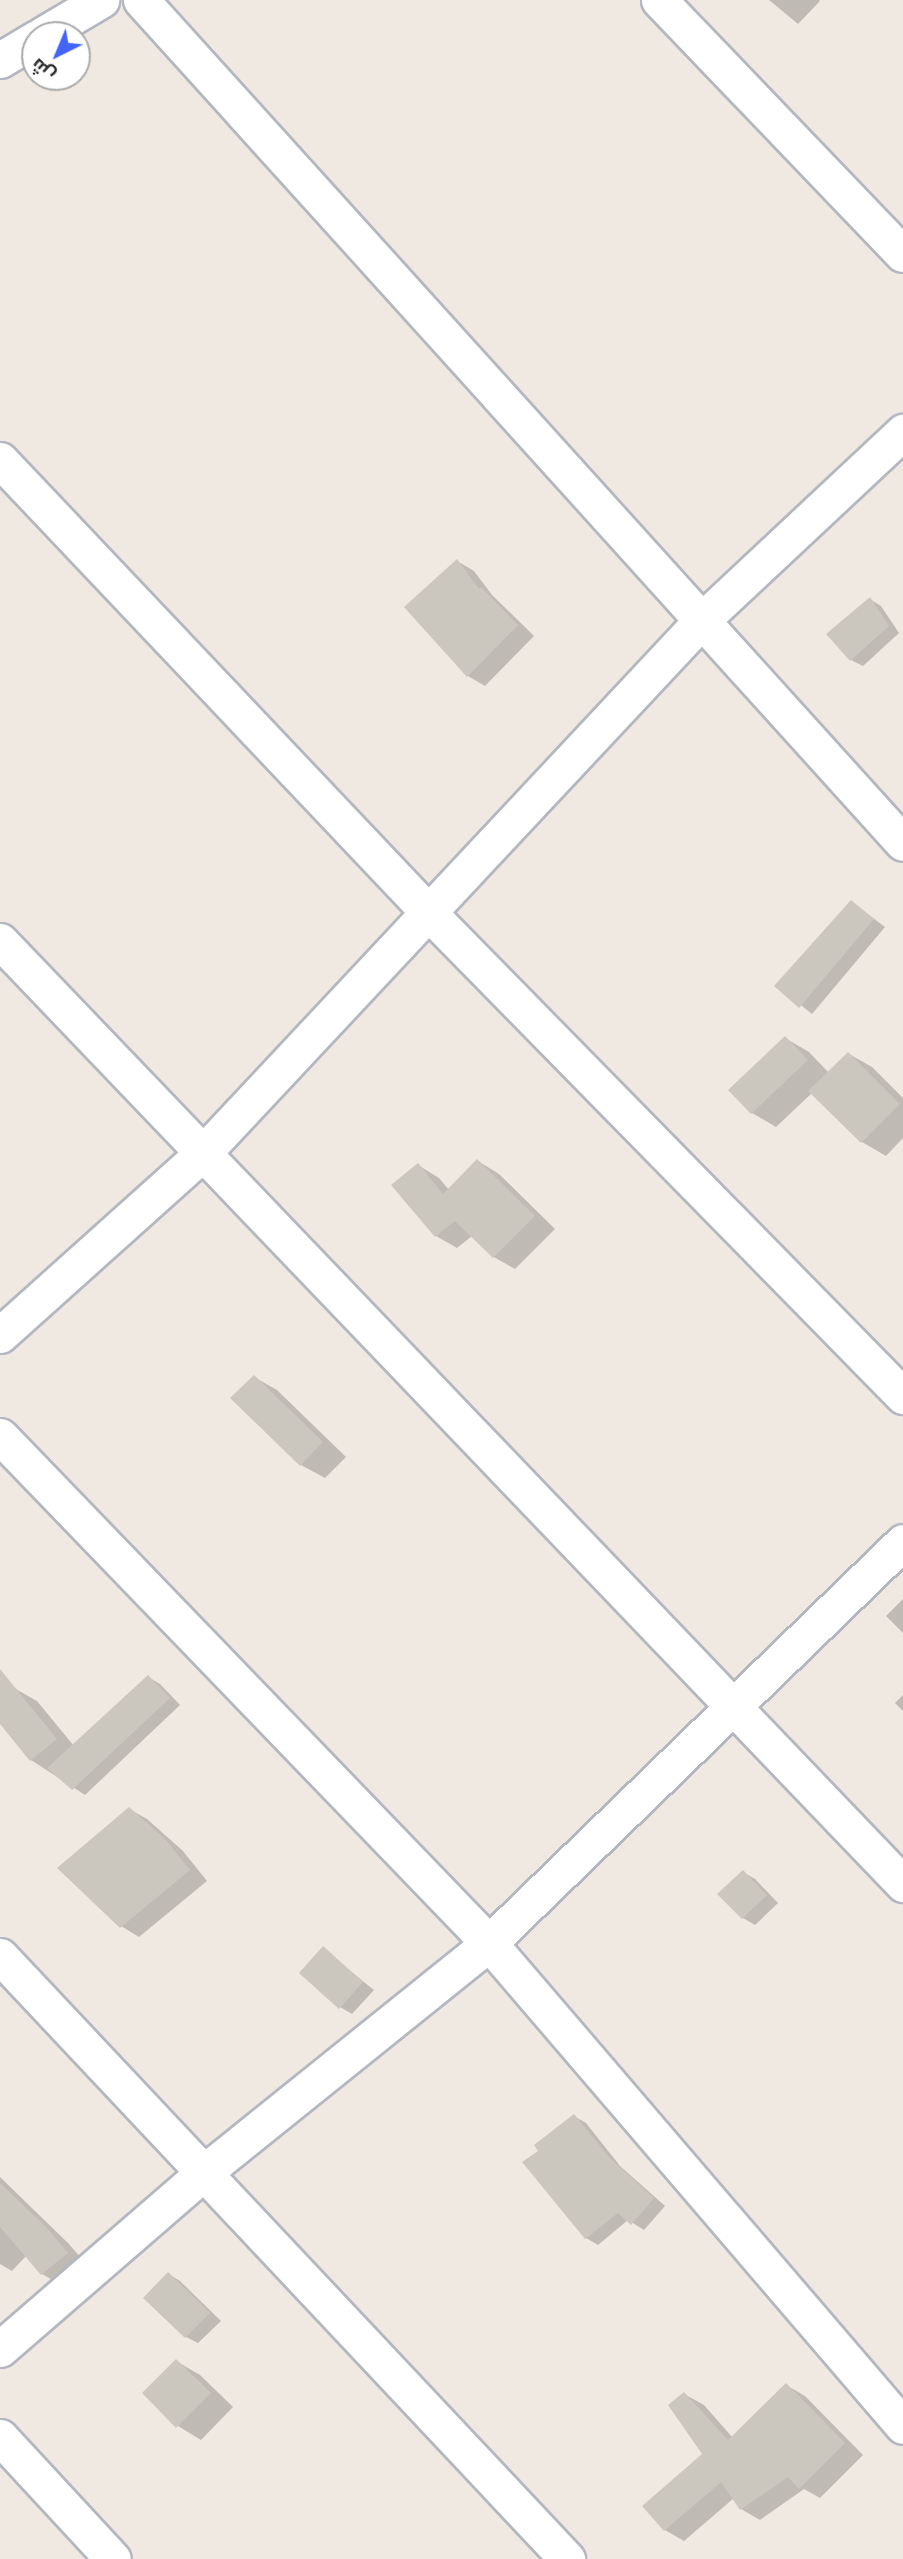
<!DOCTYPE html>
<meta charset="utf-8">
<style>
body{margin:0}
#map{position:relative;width:903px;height:2559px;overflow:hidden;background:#efe9e1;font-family:"Nunito Sans",Cairo,sans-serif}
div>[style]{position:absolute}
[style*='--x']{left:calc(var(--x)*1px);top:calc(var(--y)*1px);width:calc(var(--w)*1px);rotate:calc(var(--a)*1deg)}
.shadow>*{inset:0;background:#0003}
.building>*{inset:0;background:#cbc7bf}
.roads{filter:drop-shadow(2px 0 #b4b7c1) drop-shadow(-2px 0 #b4b7c1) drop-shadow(0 2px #b4b7c1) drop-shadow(0 -2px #b4b7c1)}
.street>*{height:35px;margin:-17.5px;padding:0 17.5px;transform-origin:17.5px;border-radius:17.5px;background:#fff}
span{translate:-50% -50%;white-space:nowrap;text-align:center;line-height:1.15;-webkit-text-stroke:7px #fff;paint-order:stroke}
.north{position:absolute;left:21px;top:21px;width:70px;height:70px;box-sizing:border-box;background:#fff;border:2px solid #ababab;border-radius:50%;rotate:223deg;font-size:19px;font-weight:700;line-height:28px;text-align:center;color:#2e2e2e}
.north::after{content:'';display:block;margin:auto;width:24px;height:32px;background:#4264fb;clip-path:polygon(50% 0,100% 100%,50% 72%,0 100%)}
</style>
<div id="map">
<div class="shadow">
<i style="clip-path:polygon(769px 0,819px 0,820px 1px,798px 24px)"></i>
<i style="clip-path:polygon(457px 561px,474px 571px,492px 595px,534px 636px,485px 686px,468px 676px,407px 607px)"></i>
<i style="clip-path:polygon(870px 599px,881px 606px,899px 633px,863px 666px,851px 660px)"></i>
<i style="clip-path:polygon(852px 902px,885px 927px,812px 1014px,777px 986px)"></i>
<i style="clip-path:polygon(785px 1038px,809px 1052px,829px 1073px,849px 1054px,872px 1067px,903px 1098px,903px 1138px,886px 1156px,862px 1142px,812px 1093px,776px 1127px,752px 1113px,730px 1090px)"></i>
<i style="clip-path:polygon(478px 1161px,499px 1174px,555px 1229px,515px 1269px,494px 1257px,472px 1236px,457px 1248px,436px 1236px,418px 1165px,439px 1178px,449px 1190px)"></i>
<i style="clip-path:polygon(254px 1377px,277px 1390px,346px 1457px,325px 1478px,301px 1465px)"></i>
<i style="clip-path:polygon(903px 1599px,903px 1633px,886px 1616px)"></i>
<i style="clip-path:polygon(148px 1677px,160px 1684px,180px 1705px,85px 1795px,31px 1760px,0 1721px,0 1698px,14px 1688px,37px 1701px,74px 1746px)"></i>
<i style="clip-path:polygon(903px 1695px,903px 1711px,895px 1703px)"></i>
<i style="clip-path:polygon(129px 1809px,147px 1819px,183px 1851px,207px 1881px,139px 1937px,121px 1926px)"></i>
<i style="clip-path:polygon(743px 1872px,755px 1879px,778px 1903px,755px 1925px,743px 1918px)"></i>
<i style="clip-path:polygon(323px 1949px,374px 1990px,352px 2014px,340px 2007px)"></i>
<i style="clip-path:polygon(574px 2116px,586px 2123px,620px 2166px,665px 2206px,644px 2230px,628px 2220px,598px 2245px,586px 2238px,541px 2152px)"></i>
<i style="clip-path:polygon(0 2177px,69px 2244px,87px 2265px,63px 2286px,42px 2274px,27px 2255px,12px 2271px,0 2264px)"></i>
<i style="clip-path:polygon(168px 2274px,180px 2281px,221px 2321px,198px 2343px,186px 2337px)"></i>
<i style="clip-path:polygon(176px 2361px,200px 2375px,233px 2407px,201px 2440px,178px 2426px)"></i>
<i style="clip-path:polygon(786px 2385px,805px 2396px,863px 2455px,820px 2498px,804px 2489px,760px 2520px,741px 2509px,734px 2498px,684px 2541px,665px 2530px,644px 2506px,704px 2455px,684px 2394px,704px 2405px,733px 2438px)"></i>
</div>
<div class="building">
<i style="clip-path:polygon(457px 559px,479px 589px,481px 587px,518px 625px,467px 677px,404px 607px)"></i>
<i style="clip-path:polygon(870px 597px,889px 626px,850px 661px,826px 634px)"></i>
<i style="clip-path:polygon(851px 900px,874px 919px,799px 1008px,774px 986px)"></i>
<i style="clip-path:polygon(785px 1036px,808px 1060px,751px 1114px,728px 1090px)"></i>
<i style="clip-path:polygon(848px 1052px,900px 1104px,861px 1143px,808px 1091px)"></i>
<i style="clip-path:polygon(477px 1159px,535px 1216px,493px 1258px,455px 1221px,435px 1237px,391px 1185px,418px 1163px,443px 1194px)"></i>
<i style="clip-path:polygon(254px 1375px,323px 1442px,300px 1466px,230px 1398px)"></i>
<i style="clip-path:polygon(0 1669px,57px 1739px,30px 1761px,0 1724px)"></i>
<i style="clip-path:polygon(148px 1675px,170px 1698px,72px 1790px,47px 1768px)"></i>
<i style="clip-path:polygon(129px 1807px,165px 1839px,190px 1870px,120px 1928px,57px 1868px)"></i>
<i style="clip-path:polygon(743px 1870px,767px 1895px,742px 1919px,717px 1894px)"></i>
<i style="clip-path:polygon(323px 1946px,363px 1982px,339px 2009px,299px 1973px)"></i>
<i style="clip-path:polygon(574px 2114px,609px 2157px,654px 2198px,631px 2225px,618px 2213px,585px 2239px,522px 2162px,538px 2151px,534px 2145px)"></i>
<i style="clip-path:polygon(0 2183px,48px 2229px,68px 2253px,41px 2275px,0 2227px)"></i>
<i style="clip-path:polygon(168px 2272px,210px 2313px,185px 2338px,143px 2298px)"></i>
<i style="clip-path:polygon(176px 2359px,211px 2393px,176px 2428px,142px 2393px)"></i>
<i style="clip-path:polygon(786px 2383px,845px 2443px,799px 2489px,788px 2477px,740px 2510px,721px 2482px,664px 2531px,642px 2506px,702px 2454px,668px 2405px,684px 2392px,728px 2440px)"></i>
</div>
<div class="roads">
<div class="street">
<i style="--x:141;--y:0;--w:1136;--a:47.89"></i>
<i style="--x:659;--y:0;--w:352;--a:46.2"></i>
<i style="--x:42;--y:35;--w:69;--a:-30.7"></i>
<i style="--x:0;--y:60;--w:41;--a:-31"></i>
<i style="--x:0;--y:460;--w:624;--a:46.56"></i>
<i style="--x:429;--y:913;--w:677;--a:45.54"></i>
<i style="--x:0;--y:941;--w:1306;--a:46.24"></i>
<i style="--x:0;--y:1335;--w:274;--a:-41.9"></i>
<i style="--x:204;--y:1152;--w:727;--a:-46.89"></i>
<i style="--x:701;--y:621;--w:277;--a:-43.1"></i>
<i style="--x:0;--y:1436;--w:704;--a:46.04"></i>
<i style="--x:489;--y:1943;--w:636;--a:49.4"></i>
<i style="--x:0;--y:1956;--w:828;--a:46.76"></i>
<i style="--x:0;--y:2349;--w:267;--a:-40.9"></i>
<i style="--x:202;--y:2174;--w:368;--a:-38.8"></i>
<i style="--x:489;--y:1943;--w:576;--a:-44.09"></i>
<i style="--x:0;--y:2437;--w:166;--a:47.2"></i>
</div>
</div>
<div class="north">ش</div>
</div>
